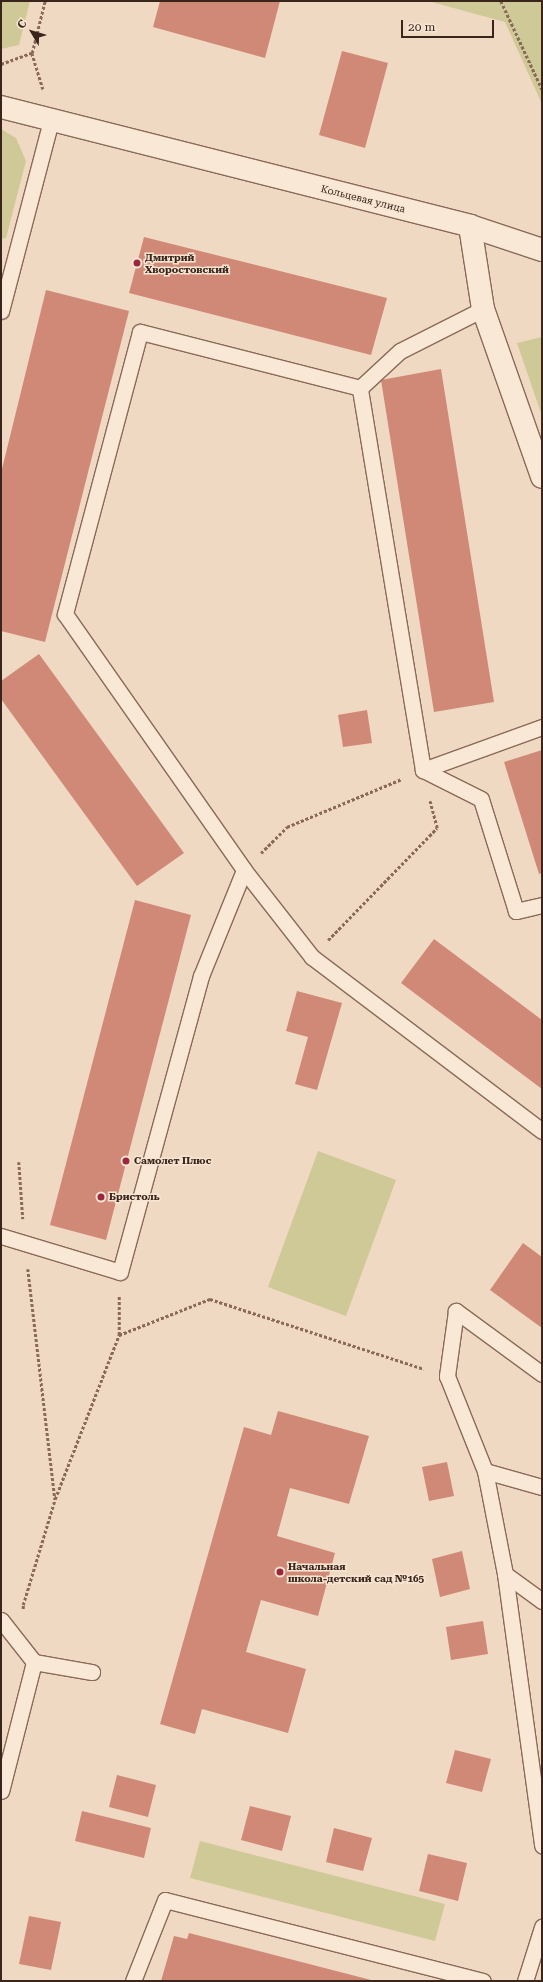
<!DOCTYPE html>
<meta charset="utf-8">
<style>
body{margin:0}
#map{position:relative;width:543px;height:1982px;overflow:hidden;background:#f0d9c2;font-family:"Roboto Serif",serif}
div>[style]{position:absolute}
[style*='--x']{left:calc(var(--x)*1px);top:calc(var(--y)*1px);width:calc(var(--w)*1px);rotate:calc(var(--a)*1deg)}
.green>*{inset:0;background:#cec996}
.building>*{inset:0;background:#cf8976}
.path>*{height:2.5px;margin-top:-1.25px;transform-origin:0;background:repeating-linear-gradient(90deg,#8a6958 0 3px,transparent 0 5px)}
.roads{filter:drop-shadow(1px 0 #8a6958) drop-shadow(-1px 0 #8a6958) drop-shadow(0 1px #8a6958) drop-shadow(0 -1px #8a6958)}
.lane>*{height:15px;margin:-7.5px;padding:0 7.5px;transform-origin:7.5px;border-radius:7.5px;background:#fae8d6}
.street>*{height:22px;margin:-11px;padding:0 11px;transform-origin:11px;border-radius:11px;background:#fae8d6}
.dots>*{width:11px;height:11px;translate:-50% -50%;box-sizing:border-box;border:2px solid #f7e5d2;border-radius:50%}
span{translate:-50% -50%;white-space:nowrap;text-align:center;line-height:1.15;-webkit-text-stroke:3px #f7e5d2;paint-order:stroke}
.street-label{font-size:10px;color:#3a251d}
.poi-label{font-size:10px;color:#3a251d;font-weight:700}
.left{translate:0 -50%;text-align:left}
.frame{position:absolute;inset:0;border:2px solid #3a251d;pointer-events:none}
.north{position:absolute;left:12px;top:12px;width:40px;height:40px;-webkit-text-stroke:3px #f7e5d2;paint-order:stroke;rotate:308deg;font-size:11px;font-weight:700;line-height:16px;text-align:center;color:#3a251d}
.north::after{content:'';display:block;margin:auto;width:14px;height:18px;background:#3a251d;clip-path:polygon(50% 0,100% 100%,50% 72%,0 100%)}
.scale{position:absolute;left:401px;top:20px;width:93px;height:18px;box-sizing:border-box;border:2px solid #3a251d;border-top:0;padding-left:5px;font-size:12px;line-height:14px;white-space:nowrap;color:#3a251d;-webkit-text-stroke:3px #f7e5d2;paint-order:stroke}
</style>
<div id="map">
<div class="green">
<i style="clip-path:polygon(2px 1px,30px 1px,19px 45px,1px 49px)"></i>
<i style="clip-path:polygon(428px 1px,542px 1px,542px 104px,505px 22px)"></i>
<i style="clip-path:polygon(1px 129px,16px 138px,26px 161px,6px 238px,1px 239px)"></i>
<i style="clip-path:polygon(542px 337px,542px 416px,517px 343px)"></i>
<i style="clip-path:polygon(318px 1151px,396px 1180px,346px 1316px,268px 1287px)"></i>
<i style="clip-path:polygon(200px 1841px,445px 1904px,435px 1941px,190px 1878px)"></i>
</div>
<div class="building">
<i style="clip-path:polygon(160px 1px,280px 1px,265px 58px,153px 27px)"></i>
<i style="clip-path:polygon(342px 51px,388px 63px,365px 148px,319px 135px)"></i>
<i style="clip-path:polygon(144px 237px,387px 298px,371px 355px,129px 293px)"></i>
<i style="clip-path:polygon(46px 290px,129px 311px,45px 642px,1px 631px,1px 473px)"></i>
<i style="clip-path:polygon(441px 369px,494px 702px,434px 712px,381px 380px)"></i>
<i style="clip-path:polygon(39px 654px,184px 853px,137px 886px,1px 699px,1px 681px)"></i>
<i style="clip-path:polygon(367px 710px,372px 743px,343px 747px,338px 715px)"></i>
<i style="clip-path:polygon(542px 750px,542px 873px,539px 874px,504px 762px)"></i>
<i style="clip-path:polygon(135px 900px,191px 915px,106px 1240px,50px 1225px)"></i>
<i style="clip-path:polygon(434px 939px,542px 1020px,542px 1089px,401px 983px)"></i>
<i style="clip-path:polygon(297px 991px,342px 1003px,317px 1090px,295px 1084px,308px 1037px,286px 1031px)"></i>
<i style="clip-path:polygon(523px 1243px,542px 1257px,542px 1328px,490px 1290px)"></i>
<i style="clip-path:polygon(278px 1411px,369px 1436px,349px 1504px,290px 1488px,277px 1536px,335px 1553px,318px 1616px,261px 1600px,246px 1652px,306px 1669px,288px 1733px,202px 1709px,195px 1734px,160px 1724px,244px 1427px,271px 1435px)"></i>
<i style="clip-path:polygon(447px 1462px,454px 1496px,429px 1501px,422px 1467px)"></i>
<i style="clip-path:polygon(462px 1551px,470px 1589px,440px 1597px,432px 1559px)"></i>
<i style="clip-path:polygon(483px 1621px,488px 1654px,451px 1660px,446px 1627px)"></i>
<i style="clip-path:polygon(455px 1750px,491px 1759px,482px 1792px,446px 1783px)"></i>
<i style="clip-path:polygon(117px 1775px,156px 1785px,148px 1817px,109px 1807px)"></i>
<i style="clip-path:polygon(250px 1806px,291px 1816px,282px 1851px,241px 1840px)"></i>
<i style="clip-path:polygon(82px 1811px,151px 1828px,144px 1858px,75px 1841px)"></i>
<i style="clip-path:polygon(334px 1828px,372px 1838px,363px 1871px,326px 1862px)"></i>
<i style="clip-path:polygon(428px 1854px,467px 1863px,458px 1901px,419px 1891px)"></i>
<i style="clip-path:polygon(29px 1916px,61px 1922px,51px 1970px,19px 1964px)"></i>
<i style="clip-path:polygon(189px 1933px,371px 1980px,371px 1981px,161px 1981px,174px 1936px,187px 1939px)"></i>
</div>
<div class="path">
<i style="--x:501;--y:1;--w:97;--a:65"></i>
<i style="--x:32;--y:53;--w:38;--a:73"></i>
<i style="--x:1;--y:64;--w:33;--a:-20"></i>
<i style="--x:32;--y:53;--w:54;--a:-76"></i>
<i style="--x:261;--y:853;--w:37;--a:-45"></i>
<i style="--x:287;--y:827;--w:125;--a:-22.7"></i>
<i style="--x:328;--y:940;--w:156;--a:-45.8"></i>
<i style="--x:437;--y:828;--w:28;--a:-105"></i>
<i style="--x:19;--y:1162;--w:57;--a:86"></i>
<i style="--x:28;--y:1269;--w:232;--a:83.3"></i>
<i style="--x:119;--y:1335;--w:98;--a:-21.6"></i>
<i style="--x:210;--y:1299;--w:225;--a:18.1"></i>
<i style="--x:23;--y:1609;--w:4;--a:-90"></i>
<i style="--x:23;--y:1605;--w:111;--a:-73.2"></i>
<i style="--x:55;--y:1499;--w:176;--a:-68.7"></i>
<i style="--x:119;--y:1335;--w:40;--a:-90"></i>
</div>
<div class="roads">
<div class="lane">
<i style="--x:1;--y:311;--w:197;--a:-75.3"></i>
<i style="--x:360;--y:388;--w:54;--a:-42.8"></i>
<i style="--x:400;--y:351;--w:93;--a:-26.8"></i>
<i style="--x:423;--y:770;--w:127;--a:-19.9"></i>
<i style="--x:542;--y:905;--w:27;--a:167"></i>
<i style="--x:516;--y:911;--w:117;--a:-107.4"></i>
<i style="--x:481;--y:799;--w:65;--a:-153.4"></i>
<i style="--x:423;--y:770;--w:387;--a:-99.4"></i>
<i style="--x:360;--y:388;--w:227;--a:-165.7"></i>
<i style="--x:140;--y:332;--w:292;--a:104.9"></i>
<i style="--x:65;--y:614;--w:312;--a:55"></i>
<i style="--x:244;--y:870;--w:110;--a:52"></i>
<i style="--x:312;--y:957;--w:288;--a:37.1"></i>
<i style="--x:1;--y:1236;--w:124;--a:16.8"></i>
<i style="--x:120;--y:1272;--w:307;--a:-74.7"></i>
<i style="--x:201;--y:976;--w:114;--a:-67.9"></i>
<i style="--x:542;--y:1374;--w:107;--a:-143.8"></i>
<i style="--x:456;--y:1311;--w:66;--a:97.9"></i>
<i style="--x:447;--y:1376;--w:102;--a:68.2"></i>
<i style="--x:485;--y:1471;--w:105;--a:79"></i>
<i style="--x:505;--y:1574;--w:274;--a:82.2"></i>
<i style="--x:485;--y:1471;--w:59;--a:15.7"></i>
<i style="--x:505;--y:1574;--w:46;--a:36.1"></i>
<i style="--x:1;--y:1620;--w:53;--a:51.8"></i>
<i style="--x:34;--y:1662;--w:133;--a:104.3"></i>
<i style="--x:34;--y:1662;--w:59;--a:9.8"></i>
<i style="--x:133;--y:1981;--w:87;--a:-68.4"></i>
<i style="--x:165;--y:1900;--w:328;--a:14.3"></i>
<i style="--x:525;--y:1981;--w:57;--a:-72.5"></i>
</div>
<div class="street">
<i style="--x:1;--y:107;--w:484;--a:14.2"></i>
<i style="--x:470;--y:226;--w:76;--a:18.4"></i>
<i style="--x:470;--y:226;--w:84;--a:81.1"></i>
<i style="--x:483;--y:309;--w:178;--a:70.6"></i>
</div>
</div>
<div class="dots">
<i style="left:137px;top:263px;background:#9c263f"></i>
<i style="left:126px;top:1161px;background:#9c263f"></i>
<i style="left:101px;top:1197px;background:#9c263f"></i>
<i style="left:280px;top:1572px;background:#9c263f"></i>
</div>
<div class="street-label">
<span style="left:363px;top:199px;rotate:14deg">Кольцевая улица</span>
</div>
<div class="poi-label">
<span class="left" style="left:145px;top:263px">Дмитрий<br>Хворостовский</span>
<span class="left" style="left:134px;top:1161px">Самолет Плюс</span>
<span class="left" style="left:109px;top:1197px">Бристоль</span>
<span class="left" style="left:288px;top:1572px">Начальная<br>школа-детский сад №165</span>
</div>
<div class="frame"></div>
<div class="north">С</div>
<div class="scale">20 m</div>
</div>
